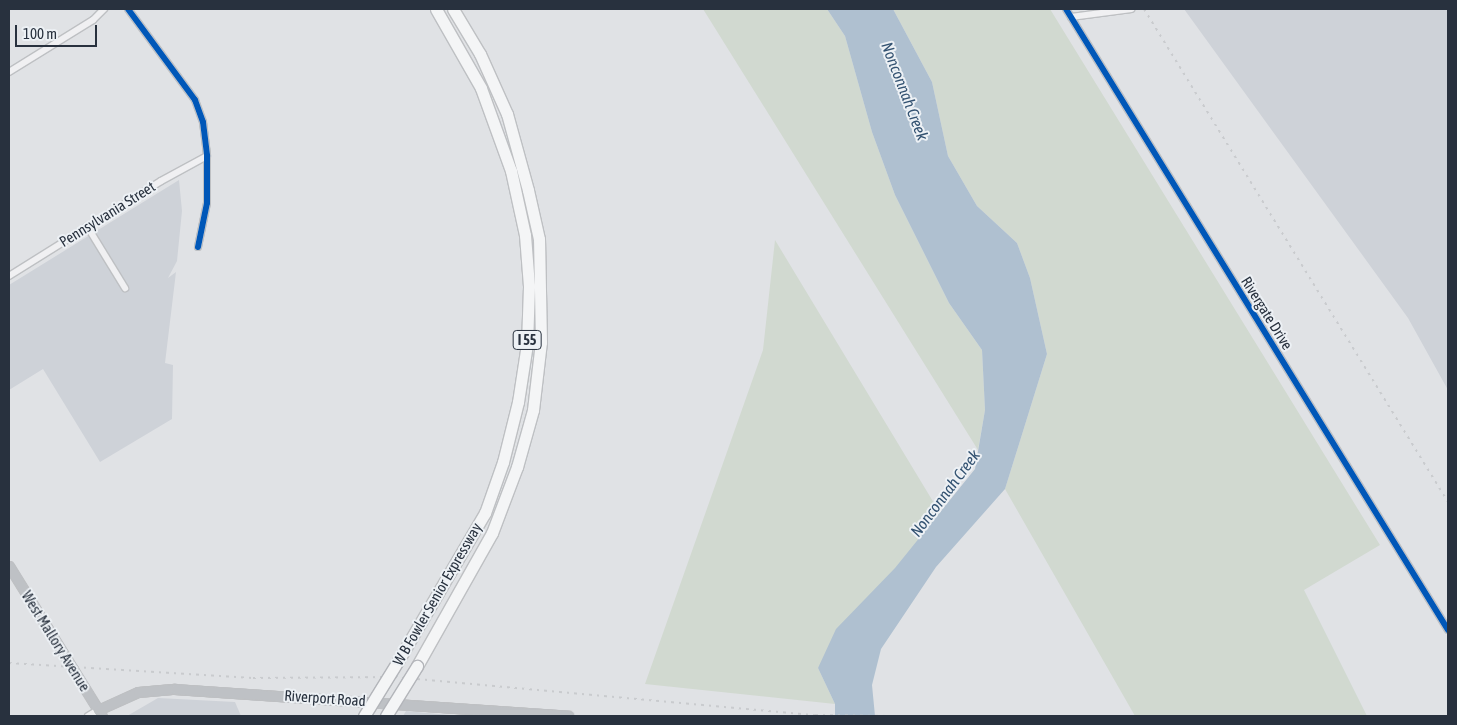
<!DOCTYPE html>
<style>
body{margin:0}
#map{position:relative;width:1457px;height:725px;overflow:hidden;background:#e0e2e5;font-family:"Asap Condensed",sans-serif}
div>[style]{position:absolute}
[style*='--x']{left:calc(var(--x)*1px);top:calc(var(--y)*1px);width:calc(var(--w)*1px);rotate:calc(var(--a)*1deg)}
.built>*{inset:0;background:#ced2d8}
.green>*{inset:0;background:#d1d9d0}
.water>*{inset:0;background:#afc0d0}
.roads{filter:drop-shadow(1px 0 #bec0c3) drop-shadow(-1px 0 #bec0c3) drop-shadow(0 1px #bec0c3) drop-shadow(0 -1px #bec0c3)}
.street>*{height:6px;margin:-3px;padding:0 3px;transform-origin:3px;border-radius:3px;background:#f0f0f2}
.secondary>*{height:9px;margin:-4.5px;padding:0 4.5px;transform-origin:4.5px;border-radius:4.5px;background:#bec1c5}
.highway>*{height:11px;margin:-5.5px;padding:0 5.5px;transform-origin:5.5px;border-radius:5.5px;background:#f4f5f6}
.rail>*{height:2px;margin-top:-1px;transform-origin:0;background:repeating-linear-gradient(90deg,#c9cbce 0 2.5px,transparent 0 7.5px)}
.bridges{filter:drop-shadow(1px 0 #b3b5ba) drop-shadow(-1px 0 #b3b5ba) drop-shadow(0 1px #b3b5ba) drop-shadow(0 -1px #b3b5ba)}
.highway-bridge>*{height:11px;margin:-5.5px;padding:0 5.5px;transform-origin:5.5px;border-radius:5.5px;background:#f4f5f6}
.cycleway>*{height:6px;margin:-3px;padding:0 3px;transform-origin:3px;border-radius:3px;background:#0057b8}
span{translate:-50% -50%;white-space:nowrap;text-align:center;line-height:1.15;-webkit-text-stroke:4px #edf1f5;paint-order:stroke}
.shield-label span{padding:1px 4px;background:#edf1f5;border:1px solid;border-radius:4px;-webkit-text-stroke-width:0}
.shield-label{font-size:14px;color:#28313e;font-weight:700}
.street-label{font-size:15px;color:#28313e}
.water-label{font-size:16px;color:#335271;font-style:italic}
.frame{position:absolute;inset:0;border:10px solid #28313e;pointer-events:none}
.scale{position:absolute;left:15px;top:25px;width:82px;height:22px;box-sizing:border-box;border:2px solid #28313e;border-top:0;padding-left:6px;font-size:15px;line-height:18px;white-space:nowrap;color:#28313e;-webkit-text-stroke:4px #edf1f5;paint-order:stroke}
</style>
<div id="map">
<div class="built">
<i style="clip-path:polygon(1184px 9px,1448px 9px,1448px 390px,1408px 318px)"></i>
<i style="clip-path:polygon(179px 180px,182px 211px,177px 261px,168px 278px,176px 272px,165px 363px,173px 365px,172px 419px,100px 462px,43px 369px,9px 390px,9px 285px)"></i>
<i style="clip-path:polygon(158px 698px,235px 702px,241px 716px,127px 716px)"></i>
<i style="clip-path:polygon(406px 711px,460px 716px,403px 716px)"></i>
</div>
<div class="green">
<i style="clip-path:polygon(703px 9px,827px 9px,845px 36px,872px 132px,895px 195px,949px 303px,982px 350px,985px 410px,978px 450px)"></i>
<i style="clip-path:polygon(893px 9px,1050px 9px,1380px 545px,1304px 590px,1367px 716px,1135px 716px,1005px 489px,1047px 354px,1030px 278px,1017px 243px,977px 206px,948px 156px,932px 82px)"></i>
<i style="clip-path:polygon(775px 240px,940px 513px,818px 668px,835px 704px,645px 684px,763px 350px)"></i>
</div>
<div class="water">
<i style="clip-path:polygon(827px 9px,893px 9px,932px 82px,948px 156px,977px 206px,1017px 243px,1030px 278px,1047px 354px,1005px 489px,936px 567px,881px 649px,872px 685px,875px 716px,835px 716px,835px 704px,818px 668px,836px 629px,895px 568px,975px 469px,985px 410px,982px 350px,949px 303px,895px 195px,872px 132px,845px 36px)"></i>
</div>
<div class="roads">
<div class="street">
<i style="--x:128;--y:9;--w:113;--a:53.6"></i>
<i style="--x:195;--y:100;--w:23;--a:70"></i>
<i style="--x:203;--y:122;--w:34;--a:83"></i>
<i style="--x:207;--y:156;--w:47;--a:90"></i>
<i style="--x:207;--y:203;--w:45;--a:101.6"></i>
<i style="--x:1066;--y:9;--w:729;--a:58.4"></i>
<i style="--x:1071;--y:17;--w:61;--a:-7.6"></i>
<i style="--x:9;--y:72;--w:99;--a:-31.8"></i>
<i style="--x:93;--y:20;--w:16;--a:-45"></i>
<i style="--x:87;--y:226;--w:73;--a:58.5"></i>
<i style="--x:9;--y:276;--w:179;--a:-32"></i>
<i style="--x:161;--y:181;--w:52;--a:-28.5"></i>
<i style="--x:88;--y:716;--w:12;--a:-31"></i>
</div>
<div class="secondary">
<i style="--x:9;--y:566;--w:176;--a:58.2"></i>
<i style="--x:98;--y:710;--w:44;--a:-24.2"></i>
<i style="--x:138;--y:692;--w:37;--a:-5"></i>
<i style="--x:175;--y:689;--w:394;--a:3.9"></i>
</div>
<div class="highway">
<i style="--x:398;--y:661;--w:172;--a:-59.6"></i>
<i style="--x:485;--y:513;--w:54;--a:-70.6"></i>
<i style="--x:503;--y:462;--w:62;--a:-76"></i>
<i style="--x:518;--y:402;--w:59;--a:-81.2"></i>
<i style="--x:527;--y:344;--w:58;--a:-88"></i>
<i style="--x:529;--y:286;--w:51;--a:-94.5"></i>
<i style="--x:525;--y:235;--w:66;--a:-102.3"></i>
<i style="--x:511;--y:171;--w:88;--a:-109.9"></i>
<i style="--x:481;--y:88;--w:91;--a:-119.7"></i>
<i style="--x:417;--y:666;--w:153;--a:-60.6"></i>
<i style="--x:492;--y:533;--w:71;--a:-69.3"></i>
<i style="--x:517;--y:467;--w:59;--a:-74.3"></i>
<i style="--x:533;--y:410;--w:68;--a:-83.3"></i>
<i style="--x:541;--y:342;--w:103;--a:-91.1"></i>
<i style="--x:539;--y:239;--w:50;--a:-102.7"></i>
<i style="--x:528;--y:190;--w:79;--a:-105.4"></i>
<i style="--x:507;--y:114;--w:66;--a:-114.2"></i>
<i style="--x:480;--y:54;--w:52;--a:-121"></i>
</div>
</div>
<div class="rail">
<i style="--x:1144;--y:9;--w:579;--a:58.34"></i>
<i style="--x:9;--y:663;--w:244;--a:3.5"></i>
<i style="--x:253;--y:678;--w:142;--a:-0.4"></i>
<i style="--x:395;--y:677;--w:422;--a:5.2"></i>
<i style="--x:815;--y:715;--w:73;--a:0.8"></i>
</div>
<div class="bridges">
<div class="highway-bridge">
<i style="--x:364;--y:716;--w:65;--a:-58.3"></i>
<i style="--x:386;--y:716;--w:59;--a:-58.2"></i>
</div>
</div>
<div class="cycleway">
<i style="--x:128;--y:9;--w:113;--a:53.6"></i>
<i style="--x:195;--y:100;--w:23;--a:70"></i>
<i style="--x:203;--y:122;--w:34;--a:83"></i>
<i style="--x:207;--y:156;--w:47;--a:90"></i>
<i style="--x:207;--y:203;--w:45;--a:101.6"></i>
<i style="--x:1066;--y:9;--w:729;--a:58.4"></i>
</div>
<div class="shield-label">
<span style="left:527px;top:340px">I 55</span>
</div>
<div class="street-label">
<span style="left:107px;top:214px;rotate:-32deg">Pennsylvania Street</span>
<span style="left:1267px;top:313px;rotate:58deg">Rivergate Drive</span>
<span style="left:437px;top:594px;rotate:-60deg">W B Fowler Senior Expressway</span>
<span style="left:56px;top:641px;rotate:58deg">West Mallory Avenue</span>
<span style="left:325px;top:698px;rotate:4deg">Riverport Road</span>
</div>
<div class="water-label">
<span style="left:905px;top:91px;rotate:69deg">Nonconnah Creek</span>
<span style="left:945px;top:493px;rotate:-53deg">Nonconnah Creek</span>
</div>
<div class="frame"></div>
<div class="scale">100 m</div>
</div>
